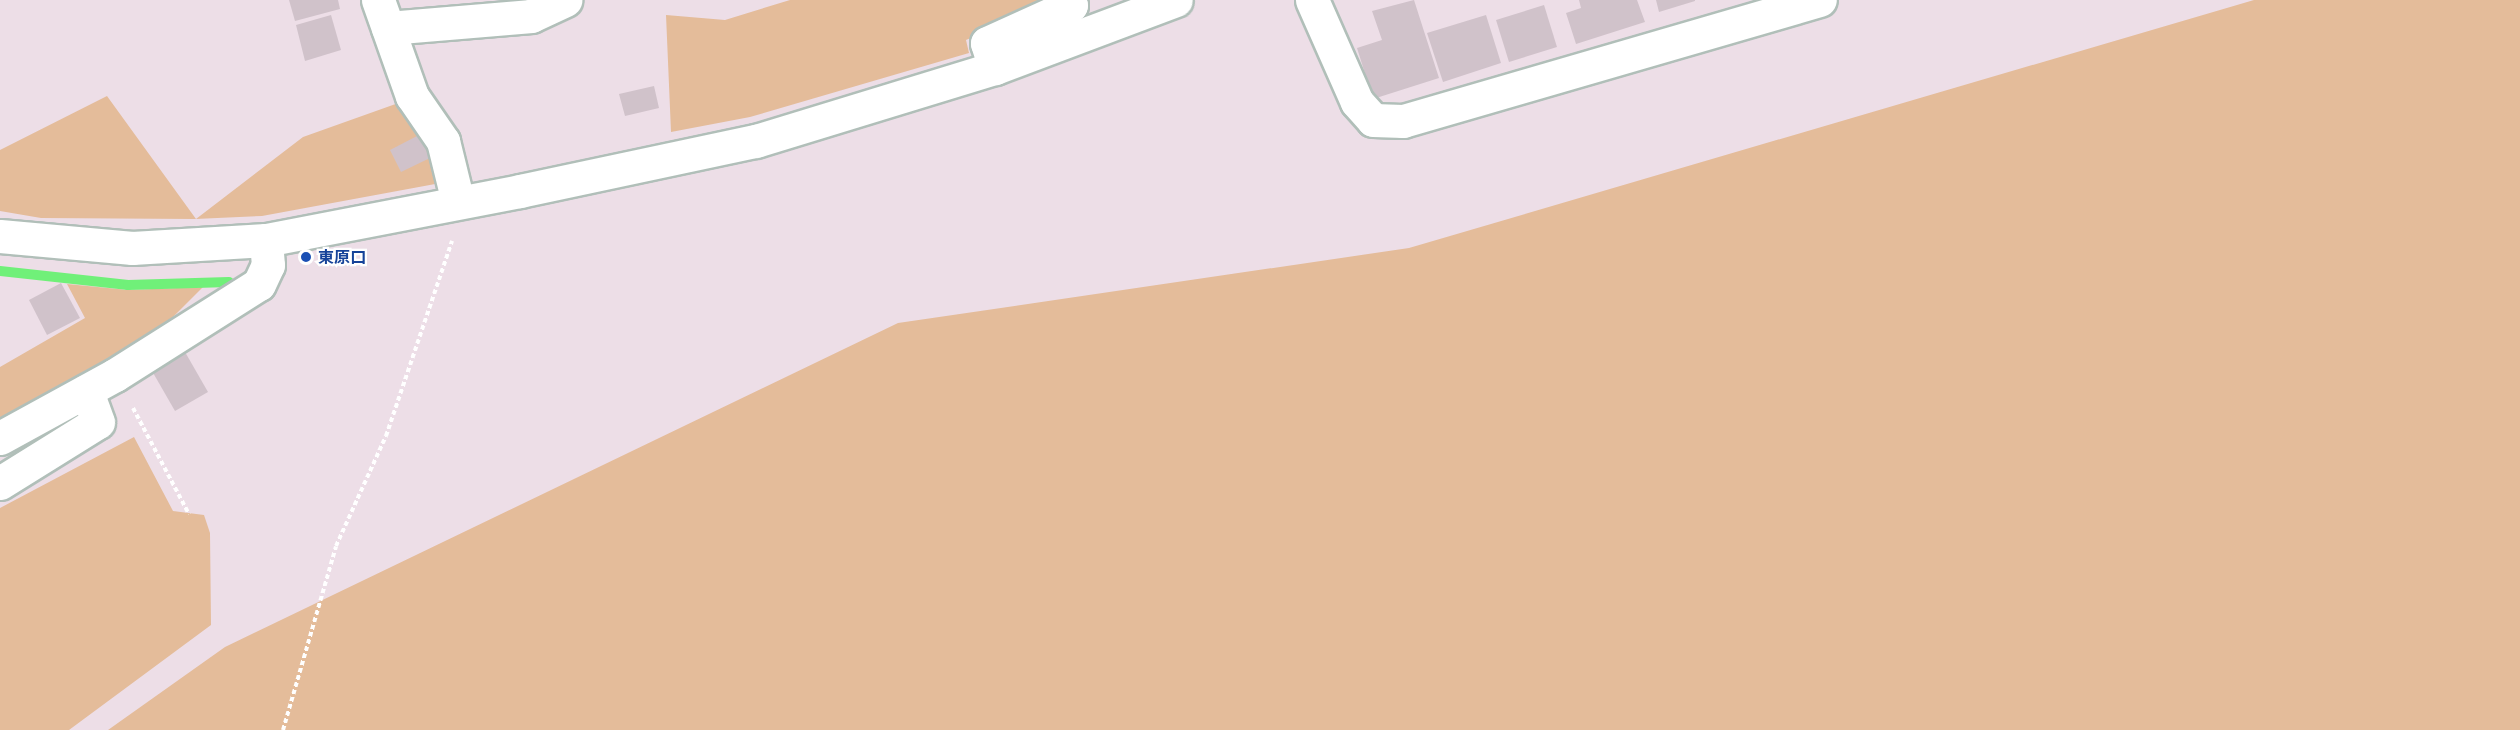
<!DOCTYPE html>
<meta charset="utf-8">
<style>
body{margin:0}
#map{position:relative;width:2520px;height:730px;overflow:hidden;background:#eddee7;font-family:"PT Sans Narrow","Noto Sans JP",sans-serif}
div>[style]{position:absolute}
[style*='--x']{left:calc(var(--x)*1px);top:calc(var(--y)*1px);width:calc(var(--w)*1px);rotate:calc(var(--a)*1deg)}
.green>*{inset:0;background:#e4bc9a}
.stream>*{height:10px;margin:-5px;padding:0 5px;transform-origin:5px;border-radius:5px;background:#70f079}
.building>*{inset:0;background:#d0c2ca}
.path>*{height:4px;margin-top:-2px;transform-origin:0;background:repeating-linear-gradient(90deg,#fff 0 4.5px,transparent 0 7.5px)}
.roads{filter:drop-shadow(2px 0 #b1bfb9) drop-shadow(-2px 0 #b1bfb9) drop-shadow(0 2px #b1bfb9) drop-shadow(0 -2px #b1bfb9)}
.minor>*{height:33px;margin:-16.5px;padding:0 16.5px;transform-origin:16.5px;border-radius:16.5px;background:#fff}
.dots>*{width:16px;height:16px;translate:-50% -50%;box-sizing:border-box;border:3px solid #fff;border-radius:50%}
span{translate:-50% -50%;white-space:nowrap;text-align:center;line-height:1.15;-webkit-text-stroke:4.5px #fff;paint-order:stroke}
.transit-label{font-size:16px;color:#164399;font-weight:700}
.left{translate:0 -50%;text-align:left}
</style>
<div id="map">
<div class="green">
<i style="clip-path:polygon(790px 0,1058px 0,1058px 1px,966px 40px,969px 53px,750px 117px,671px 132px,666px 15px,725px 20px)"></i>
<i style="clip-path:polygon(2254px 0,2520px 0,2520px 730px,108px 730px,225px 647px,898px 323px,1409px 248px)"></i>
<i style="clip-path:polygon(107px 96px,196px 219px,303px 137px,404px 101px,446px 182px,262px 216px,195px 219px,41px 218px,0 211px,0 150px)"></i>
<i style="clip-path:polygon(67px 284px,128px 290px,203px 287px,146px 344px,0 428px,0 367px,85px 318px)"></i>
<i style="clip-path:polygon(134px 437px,173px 511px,204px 515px,210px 533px,211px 625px,69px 730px,0 730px,0 508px)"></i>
</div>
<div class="stream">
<i style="--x:0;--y:271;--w:129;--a:6.2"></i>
<i style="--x:128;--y:285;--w:101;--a:-1.7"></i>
</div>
<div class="building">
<i style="clip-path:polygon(289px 0,338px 0,340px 9px,295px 21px)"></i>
<i style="clip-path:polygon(1414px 0,1439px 78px,1373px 99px,1357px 48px,1382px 40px,1372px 11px)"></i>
<i style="clip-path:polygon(1579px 0,1637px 0,1645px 22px,1576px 44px,1566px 13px,1581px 8px)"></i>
<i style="clip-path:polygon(1656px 0,1695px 0,1695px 1px,1659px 12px)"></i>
<i style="clip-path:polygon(1544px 5px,1557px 47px,1509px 62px,1496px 20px)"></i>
<i style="clip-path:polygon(331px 15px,341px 50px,305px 61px,296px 25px)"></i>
<i style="clip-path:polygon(1486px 15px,1501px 63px,1443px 82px,1427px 33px)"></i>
<i style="clip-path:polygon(654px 86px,659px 108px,625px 116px,619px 94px)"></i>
<i style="clip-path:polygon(419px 135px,430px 158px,401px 172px,390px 150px)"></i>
<i style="clip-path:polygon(61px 283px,80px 318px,47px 335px,29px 300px)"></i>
<i style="clip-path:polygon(185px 352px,208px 392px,175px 411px,152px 371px)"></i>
</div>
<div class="path">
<i style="--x:133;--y:408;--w:120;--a:62.2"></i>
<i style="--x:283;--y:730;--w:191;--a:-73.9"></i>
<i style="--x:336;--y:546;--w:121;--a:-65.6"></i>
<i style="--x:386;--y:436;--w:206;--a:-71.3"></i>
</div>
<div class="roads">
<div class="minor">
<i style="--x:378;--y:0;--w:102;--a:70.5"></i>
<i style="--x:412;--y:96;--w:55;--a:55.4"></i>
<i style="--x:443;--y:141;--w:63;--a:76.2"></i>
<i style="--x:1312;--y:0;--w:111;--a:66.2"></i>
<i style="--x:1357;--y:102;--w:24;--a:48"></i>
<i style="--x:1373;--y:120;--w:30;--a:2"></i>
<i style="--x:1403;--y:121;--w:434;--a:-16.2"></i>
<i style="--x:388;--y:28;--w:144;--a:-4.8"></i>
<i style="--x:531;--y:16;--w:38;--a:-25"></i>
<i style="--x:995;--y:68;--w:26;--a:-108"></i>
<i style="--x:987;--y:43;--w:92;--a:-24.3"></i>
<i style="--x:1071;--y:5;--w:5;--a:-112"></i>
<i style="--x:0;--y:236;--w:133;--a:5.2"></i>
<i style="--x:132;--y:248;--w:134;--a:-3.4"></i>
<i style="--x:266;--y:240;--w:259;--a:-10.9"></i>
<i style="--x:520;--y:191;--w:241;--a:-12"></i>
<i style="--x:756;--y:141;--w:250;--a:-17"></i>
<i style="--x:995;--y:68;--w:193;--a:-20.6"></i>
<i style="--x:0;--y:438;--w:131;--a:-28.7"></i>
<i style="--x:115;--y:375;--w:170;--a:-32.3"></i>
<i style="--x:259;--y:284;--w:21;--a:-65"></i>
<i style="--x:268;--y:265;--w:25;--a:-95"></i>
<i style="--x:0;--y:483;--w:115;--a:-31.9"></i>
<i style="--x:98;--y:422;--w:33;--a:-110"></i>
</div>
</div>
<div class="dots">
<i style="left:306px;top:257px;background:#1a4fb4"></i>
</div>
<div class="transit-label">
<span class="left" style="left:318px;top:257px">東原口</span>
</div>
</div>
